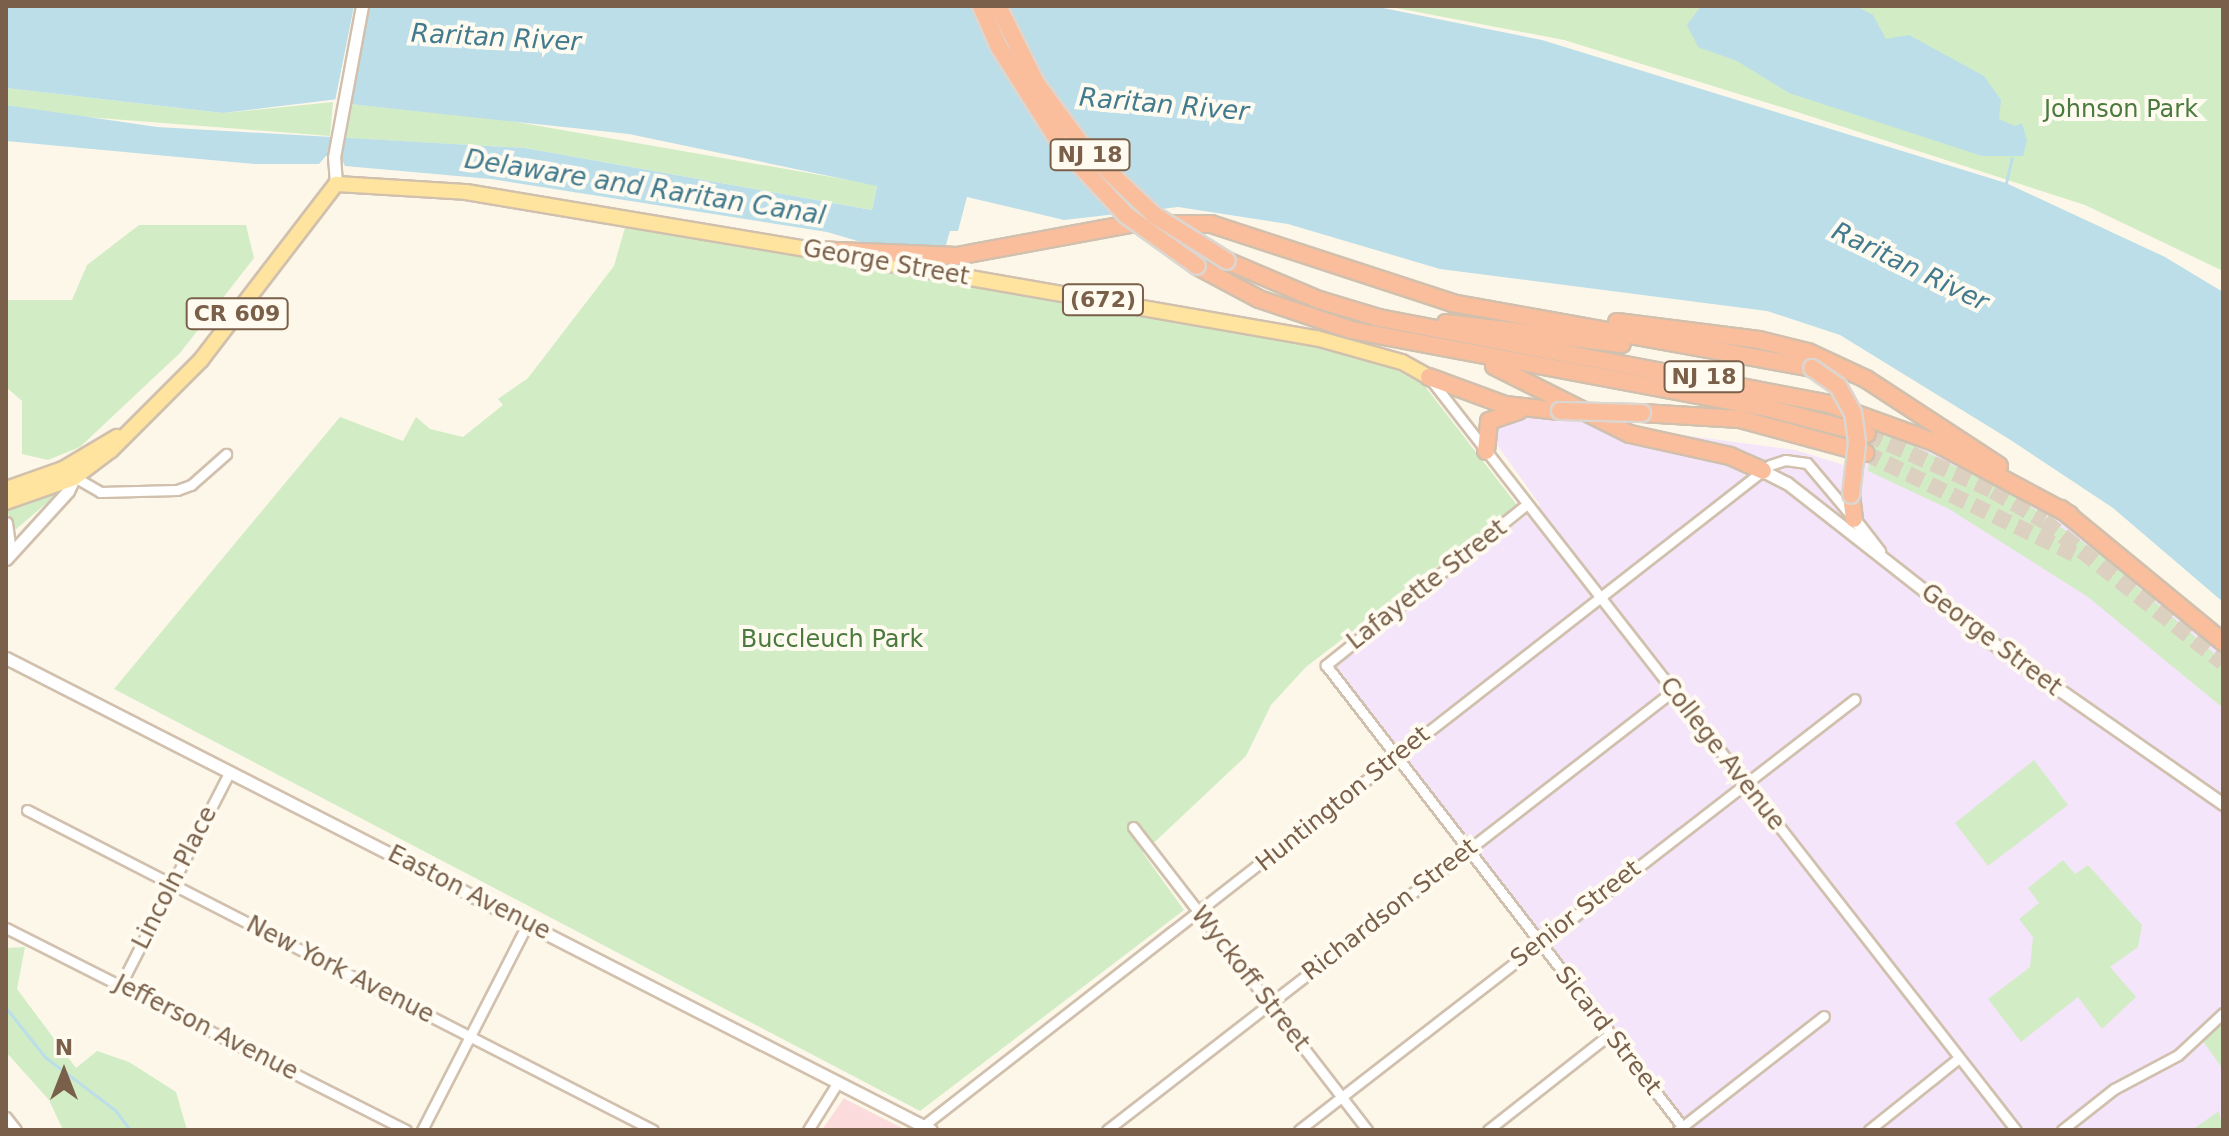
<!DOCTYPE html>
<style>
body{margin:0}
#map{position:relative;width:2229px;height:1136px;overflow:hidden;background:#fdf7e9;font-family:"DejaVu Sans",sans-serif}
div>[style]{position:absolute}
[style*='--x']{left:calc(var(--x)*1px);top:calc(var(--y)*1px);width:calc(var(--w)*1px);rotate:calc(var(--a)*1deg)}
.education>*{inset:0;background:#f4e5fa}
.medical>*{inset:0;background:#fcdbdc}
.green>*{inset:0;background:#d2edc5}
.water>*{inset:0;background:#bbdee9}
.pier>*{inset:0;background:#fdf7e9}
.stream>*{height:3px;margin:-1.5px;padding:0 1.5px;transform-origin:1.5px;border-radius:1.5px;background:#bbdee9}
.motorway-tunnel>*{height:16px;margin-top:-8px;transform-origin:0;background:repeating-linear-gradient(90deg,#dcd1c1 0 16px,transparent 0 24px)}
.roads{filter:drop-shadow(2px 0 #d1c0ad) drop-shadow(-2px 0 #d1c0ad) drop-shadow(0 2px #d1c0ad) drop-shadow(0 -2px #d1c0ad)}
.minor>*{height:9px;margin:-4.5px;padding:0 4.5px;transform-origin:4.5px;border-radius:4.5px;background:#fff}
.tertiary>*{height:11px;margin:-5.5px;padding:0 5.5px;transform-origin:5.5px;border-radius:5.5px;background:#fff}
.primary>*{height:14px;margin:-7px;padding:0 7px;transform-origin:7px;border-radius:7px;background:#fee49f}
.motorway>*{height:16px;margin:-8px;padding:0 8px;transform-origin:8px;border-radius:8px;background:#fabe9d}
.bridges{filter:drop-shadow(2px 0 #dcd6d0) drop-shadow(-2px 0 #dcd6d0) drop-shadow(0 2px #dcd6d0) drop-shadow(0 -2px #dcd6d0)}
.motorway-bridge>*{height:16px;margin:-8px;padding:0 8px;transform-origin:8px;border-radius:8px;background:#fabe9d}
span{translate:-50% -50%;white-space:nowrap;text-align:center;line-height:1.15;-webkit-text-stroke:8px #fffbf0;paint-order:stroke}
.shield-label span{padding:2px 6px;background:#fffbf0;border:2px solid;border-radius:6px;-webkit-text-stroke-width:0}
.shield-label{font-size:22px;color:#7a604a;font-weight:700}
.park-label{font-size:24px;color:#4a7a3e}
.street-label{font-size:24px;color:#7a604a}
.water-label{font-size:26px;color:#427a8e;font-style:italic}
.frame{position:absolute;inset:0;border:8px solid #7a604a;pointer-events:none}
.north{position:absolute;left:24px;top:1032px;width:80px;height:80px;-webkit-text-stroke:6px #fffbf0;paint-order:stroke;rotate:0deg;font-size:22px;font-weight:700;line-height:32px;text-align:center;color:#7a604a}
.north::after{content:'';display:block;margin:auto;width:28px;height:36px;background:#7a604a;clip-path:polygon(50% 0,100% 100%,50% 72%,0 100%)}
</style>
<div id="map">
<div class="education">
<i style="clip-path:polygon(1524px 414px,1795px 450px,1863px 471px,1869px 417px,1964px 456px,2100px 543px,2223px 644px,2223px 1130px,1692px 1130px,1325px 673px,1540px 505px,1488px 432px,1495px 421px)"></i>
</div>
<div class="medical">
<i style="clip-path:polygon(844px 1098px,845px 1099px,906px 1130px,822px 1130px)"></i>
</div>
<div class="green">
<i style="clip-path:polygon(1386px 6px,2223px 6px,2223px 271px,2085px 205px,1794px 111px,1564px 40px)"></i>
<i style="clip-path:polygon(6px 88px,223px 113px,333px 102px,330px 136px,73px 116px,6px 105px)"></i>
<i style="clip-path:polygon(350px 104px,500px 119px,877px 185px,872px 210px,525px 148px,343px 138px)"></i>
<i style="clip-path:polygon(626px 224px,1320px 344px,1375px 359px,1424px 385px,1517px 505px,1306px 667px,1271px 705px,1246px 756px,1143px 853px,1184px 910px,920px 1111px,114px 689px,340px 417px,403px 441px,416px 417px,430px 429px,463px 437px,503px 405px,498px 399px,528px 378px,614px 266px)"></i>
<i style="clip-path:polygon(139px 225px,246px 225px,254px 258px,180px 353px,80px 447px,48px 460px,22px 454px,22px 401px,6px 387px,6px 300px,72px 300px,87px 265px)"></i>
<i style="clip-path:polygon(1874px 426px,2015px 496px,2100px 554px,2223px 661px,2223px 708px,2088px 597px,1949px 509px,1868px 471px)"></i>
<i style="clip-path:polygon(61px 486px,63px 489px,14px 531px,6px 507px)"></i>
<i style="clip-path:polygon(2034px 760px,2068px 805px,1988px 866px,1955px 823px)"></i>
<i style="clip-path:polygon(2063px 860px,2075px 874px,2088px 865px,2142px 925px,2138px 947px,2110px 967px,2136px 997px,2102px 1029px,2078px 997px,2021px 1042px,1988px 999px,2030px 967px,2033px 937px,2019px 919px,2039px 903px,2028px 888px)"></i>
<i style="clip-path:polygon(25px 947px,17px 989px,76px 1068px,97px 1051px,129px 1062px,176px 1092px,187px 1130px,63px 1130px,49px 1100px,6px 1052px,6px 948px)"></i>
<i style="clip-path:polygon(2223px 1019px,2223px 1069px,2202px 1040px)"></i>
<i style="clip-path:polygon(2219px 1111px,2223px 1130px,2192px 1130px)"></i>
</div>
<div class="water">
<i style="clip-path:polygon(6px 6px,1373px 6px,1542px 40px,2006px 183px,2165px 257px,2223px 292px,2223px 602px,2113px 508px,2009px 439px,1840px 335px,1767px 311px,1440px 269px,1288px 224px,1178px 207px,1064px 220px,967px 197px,958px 231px,950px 231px,945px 248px,934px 248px,861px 242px,827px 232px,491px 179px,345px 166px,340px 156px,326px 156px,319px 164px,254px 164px,6px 141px,6px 105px,157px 127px,525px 148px,872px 210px,877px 186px,629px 134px,350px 104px,347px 98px,223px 113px,6px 88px)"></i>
<i style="clip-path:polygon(1701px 6px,1856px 6px,1873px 15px,1886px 39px,1909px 35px,1984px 76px,2001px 100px,1999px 119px,2015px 126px,2022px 123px,2027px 141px,2023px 156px,1982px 156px,1789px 93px,1737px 61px,1698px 47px,1687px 25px)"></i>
</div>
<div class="pier">
<i style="clip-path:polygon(354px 6px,368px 6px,348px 107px,339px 101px,334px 106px)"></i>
</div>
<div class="stream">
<i style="--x:2006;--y:183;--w:26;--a:-77"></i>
<i style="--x:6;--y:1008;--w:63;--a:51.5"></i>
<i style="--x:45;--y:1057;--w:88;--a:37.1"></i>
<i style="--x:115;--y:1110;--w:25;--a:53"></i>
</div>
<div class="motorway-tunnel">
<i style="--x:1867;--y:434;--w:138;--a:24.3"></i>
<i style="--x:1993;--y:491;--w:59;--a:30.5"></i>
<i style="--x:2044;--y:521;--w:228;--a:38.4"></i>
<i style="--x:1865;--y:453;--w:234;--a:25.8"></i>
</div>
<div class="roads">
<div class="minor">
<i style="--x:1431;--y:380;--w:951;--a:52.05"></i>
<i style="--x:71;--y:475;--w:34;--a:30"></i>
<i style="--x:100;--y:492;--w:77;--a:-1.5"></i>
<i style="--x:177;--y:490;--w:15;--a:-20"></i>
<i style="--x:191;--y:485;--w:47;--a:-41.5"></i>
<i style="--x:1527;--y:504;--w:258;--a:141.3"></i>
<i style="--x:1326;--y:665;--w:587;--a:52.33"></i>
<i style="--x:27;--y:810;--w:703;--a:27.08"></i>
<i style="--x:1133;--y:827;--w:383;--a:52.3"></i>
<i style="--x:6;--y:928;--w:448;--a:26.8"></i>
<i style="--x:121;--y:984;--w:239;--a:-62.9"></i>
<i style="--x:6;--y:1117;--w:16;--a:52"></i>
<i style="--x:923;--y:1126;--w:1074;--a:-37.97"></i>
<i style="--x:1770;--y:465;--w:16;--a:-18"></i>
<i style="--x:1785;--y:460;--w:22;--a:8"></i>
<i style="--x:1807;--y:463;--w:67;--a:49.9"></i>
<i style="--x:422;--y:1130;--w:233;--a:-62.9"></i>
<i style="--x:808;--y:1130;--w:57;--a:-58"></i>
<i style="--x:1107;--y:1130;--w:716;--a:-37.8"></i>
<i style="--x:1299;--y:1130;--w:703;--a:-37.78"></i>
<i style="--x:1488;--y:1130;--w:155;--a:-38.2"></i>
<i style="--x:1678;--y:1130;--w:185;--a:-38"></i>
<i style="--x:1869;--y:1130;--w:115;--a:-38.7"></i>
<i style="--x:2062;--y:1130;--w:66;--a:-38.3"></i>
<i style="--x:2114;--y:1089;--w:72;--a:-28"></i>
<i style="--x:2178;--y:1055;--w:62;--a:-43"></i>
</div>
<div class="tertiary">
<i style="--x:336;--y:184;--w:27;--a:-94"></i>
<i style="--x:334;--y:157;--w:154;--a:-79.5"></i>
<i style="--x:1763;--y:471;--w:27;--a:27"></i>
<i style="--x:1787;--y:483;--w:243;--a:38.1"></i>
<i style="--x:1978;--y:633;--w:299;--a:34.9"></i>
<i style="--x:1854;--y:519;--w:41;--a:52"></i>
<i style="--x:6;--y:523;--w:28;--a:82"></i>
<i style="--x:6;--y:559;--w:92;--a:-47.6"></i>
<i style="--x:68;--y:491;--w:14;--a:-65"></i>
<i style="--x:6;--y:658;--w:1038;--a:27.03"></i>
</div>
<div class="primary">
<i style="--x:856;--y:258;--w:467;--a:9.9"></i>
<i style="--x:1316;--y:338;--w:89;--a:15.6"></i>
<i style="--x:1402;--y:362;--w:31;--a:29"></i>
<i style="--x:6;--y:489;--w:60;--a:-19.3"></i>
<i style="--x:63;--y:469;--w:63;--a:-30.7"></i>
<i style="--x:6;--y:502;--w:72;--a:-19.4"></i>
<i style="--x:74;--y:478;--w:46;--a:-37.1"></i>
<i style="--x:111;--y:450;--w:127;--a:-45"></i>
<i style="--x:201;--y:360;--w:222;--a:-52.5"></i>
<i style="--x:336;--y:184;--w:130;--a:3.5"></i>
<i style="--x:466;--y:192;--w:362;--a:9.5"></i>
</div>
<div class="motorway">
<i style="--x:814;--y:250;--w:143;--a:2.4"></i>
<i style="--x:957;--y:256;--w:175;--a:-10.5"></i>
<i style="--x:1129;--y:224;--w:82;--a:0"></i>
<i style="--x:1211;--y:224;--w:254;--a:18.1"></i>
<i style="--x:1452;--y:303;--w:366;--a:10.2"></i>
<i style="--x:1227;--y:261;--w:100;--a:23"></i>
<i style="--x:1319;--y:300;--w:63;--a:16.7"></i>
<i style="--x:1379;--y:318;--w:458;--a:10.8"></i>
<i style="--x:1829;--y:404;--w:112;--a:19.9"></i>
<i style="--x:1934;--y:442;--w:154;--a:28.2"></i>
<i style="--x:1197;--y:266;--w:70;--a:28"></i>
<i style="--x:1259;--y:299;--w:97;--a:18.6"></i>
<i style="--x:1351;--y:330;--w:423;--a:10.6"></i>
<i style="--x:1767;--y:408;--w:103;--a:14.6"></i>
<i style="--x:1617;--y:322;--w:143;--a:7.2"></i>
<i style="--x:1759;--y:340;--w:50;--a:13.8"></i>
<i style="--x:1808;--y:352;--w:64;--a:25"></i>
<i style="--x:1866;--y:379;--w:159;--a:33.2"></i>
<i style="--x:1446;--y:323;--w:177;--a:6.8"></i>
<i style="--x:1494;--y:366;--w:152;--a:26.6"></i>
<i style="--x:1630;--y:434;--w:102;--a:12.4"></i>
<i style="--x:1730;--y:456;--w:36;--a:24"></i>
<i style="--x:1429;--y:377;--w:81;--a:20.2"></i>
<i style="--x:1505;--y:405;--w:55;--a:6.2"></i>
<i style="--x:1642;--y:413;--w:98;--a:3.5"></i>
<i style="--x:1740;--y:419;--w:130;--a:15.2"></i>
<i style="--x:1486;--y:451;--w:30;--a:-84"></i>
<i style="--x:1489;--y:421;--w:31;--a:-19"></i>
<i style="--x:1851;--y:495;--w:24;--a:83"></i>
<i style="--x:2061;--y:509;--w:210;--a:39.4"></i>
</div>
</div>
<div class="bridges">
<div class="motorway-bridge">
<i style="--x:981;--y:6;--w:45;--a:66.3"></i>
<i style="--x:999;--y:47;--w:115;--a:57.8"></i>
<i style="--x:1060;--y:144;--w:97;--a:47.1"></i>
<i style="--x:1126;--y:215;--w:87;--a:35.7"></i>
<i style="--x:998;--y:6;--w:86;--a:63.7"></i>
<i style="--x:1036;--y:83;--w:81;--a:53.6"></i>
<i style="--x:1084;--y:148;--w:97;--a:43.7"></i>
<i style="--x:1154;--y:215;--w:86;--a:32.2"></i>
<i style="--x:1812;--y:368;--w:32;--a:35"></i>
<i style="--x:1838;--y:386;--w:31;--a:61"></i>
<i style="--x:1853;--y:413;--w:30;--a:82"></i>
<i style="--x:1857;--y:443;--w:52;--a:96.6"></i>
<i style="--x:1560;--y:411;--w:82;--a:1.4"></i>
</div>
</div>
<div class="shield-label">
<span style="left:1090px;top:155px">NJ 18</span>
<span style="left:1103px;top:300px">(672)</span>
<span style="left:237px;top:314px">CR 609</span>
<span style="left:1704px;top:377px">NJ 18</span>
</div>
<div class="park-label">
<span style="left:2121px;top:110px">Johnson Park</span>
<span style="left:832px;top:640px">Buccleuch Park</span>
</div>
<div class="street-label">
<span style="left:886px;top:263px;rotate:10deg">George Street</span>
<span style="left:1427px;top:585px;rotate:-38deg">Lafayette Street</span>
<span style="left:1991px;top:640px;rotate:37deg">George Street</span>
<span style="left:1722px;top:754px;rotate:52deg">College Avenue</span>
<span style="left:1343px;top:799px;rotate:-39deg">Huntington Street</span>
<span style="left:175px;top:878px;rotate:-63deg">Lincoln Place</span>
<span style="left:469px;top:893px;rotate:27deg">Easton Avenue</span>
<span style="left:1390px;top:910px;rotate:-38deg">Richardson Street</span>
<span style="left:1576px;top:914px;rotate:-38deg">Senior Street</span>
<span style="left:340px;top:970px;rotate:27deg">New York Avenue</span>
<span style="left:1250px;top:979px;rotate:52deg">Wyckoff Street</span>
<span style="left:206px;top:1028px;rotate:27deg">Jefferson Avenue</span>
<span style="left:1608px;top:1031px;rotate:52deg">Sicard Street</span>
</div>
<div class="water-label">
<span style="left:496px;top:38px;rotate:3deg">Raritan River</span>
<span style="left:1164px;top:105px;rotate:5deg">Raritan River</span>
<span style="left:645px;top:188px;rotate:9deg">Delaware and Raritan Canal</span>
<span style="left:1910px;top:267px;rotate:26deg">Raritan River</span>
</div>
<div class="frame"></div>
<div class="north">N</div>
</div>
